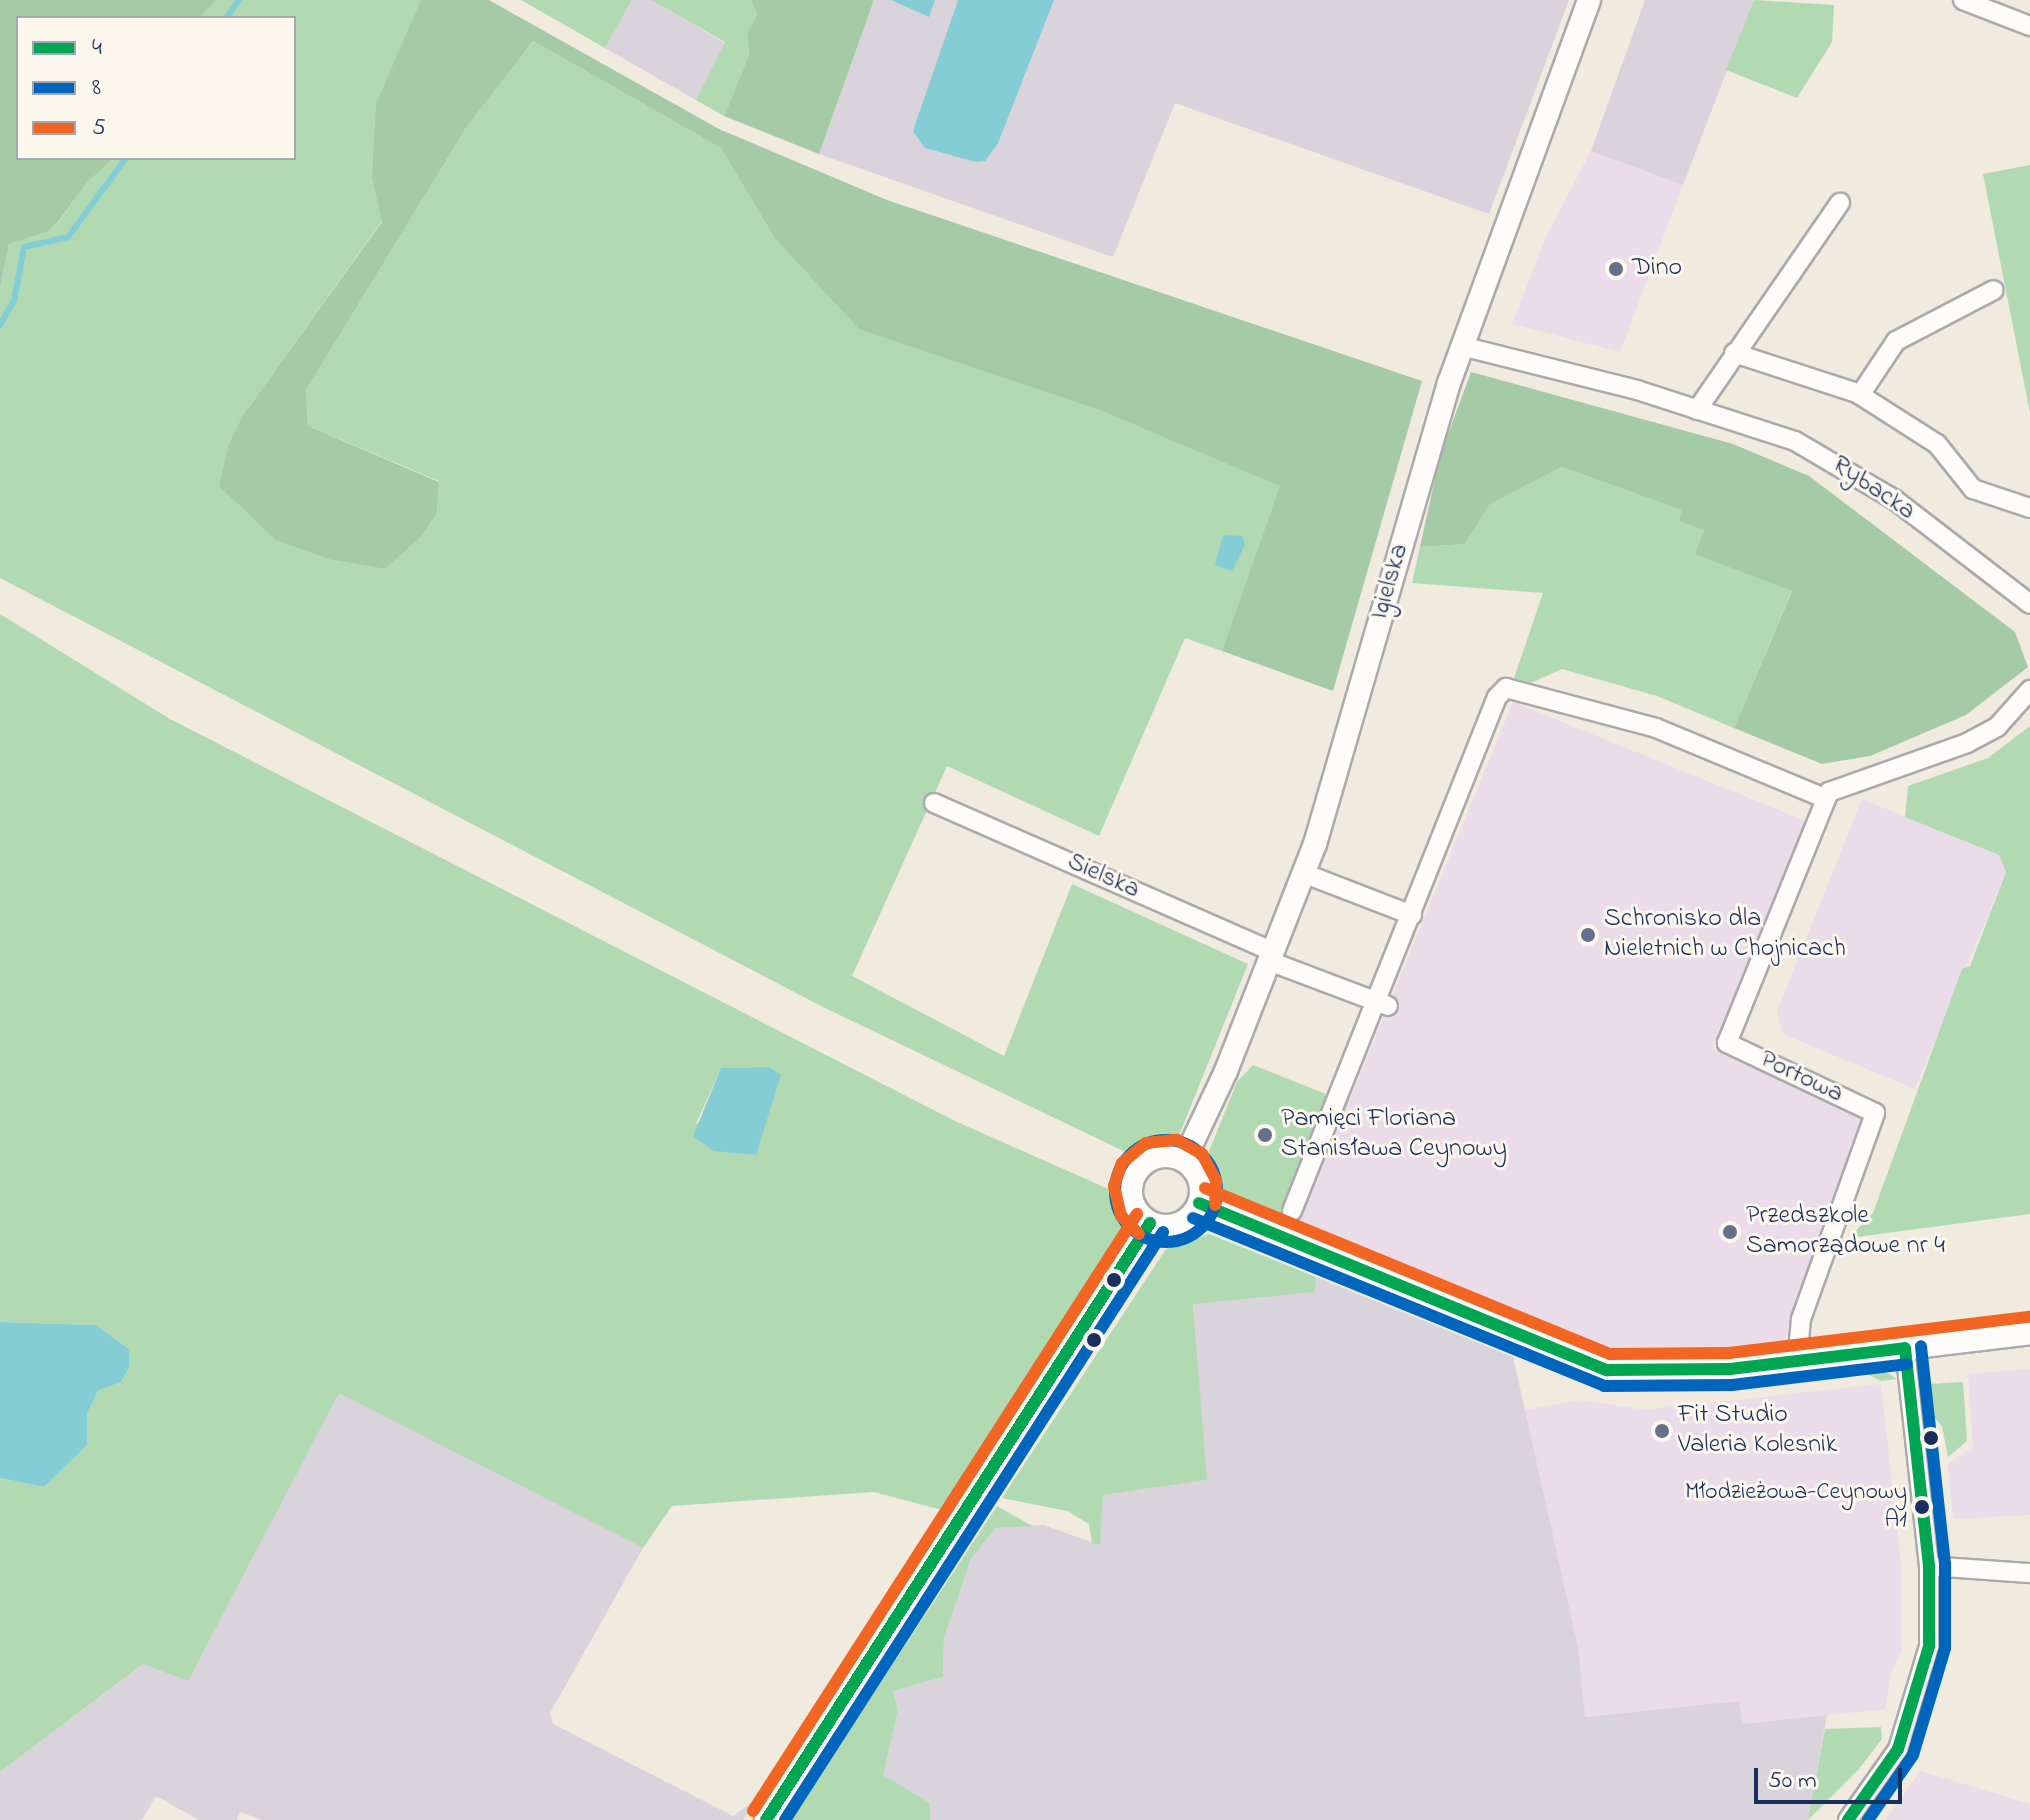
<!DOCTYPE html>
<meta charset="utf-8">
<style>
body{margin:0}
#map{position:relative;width:2030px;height:1820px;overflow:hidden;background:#f0eadf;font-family:"Indie Flower",sans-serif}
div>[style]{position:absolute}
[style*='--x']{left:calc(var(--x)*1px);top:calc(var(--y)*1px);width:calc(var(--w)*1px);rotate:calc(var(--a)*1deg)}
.built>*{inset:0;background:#eadde9}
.industrial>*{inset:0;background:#d9d3dc}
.green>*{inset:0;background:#b2dab2}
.forest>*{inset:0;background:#a5caa6}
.water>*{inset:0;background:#84cdd4}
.stream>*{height:6px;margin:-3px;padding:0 3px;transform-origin:3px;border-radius:3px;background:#84cdd4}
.roads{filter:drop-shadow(2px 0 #abaaaa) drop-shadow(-2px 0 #abaaaa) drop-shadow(0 2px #abaaaa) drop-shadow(0 -2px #abaaaa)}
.minor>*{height:18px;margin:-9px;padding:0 9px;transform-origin:9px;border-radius:9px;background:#fdfcfa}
.tertiary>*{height:22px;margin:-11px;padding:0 11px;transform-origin:11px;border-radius:11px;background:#fdfcfa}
.tertiary>.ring{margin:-11px;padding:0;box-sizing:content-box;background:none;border:22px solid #fdfcfa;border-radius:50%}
.bus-1>*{height:12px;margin:-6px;padding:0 6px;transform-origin:6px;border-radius:6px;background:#00a651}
.bus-2>*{height:12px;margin:-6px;padding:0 6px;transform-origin:6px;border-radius:6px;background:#0065bd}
.bus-2>.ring{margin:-6px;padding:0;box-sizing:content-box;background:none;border:12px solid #0065bd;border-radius:50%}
.bus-3>*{height:12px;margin:-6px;padding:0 6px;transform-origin:6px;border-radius:6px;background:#f26522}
.dots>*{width:22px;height:22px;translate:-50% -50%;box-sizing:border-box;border:4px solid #fbf7ec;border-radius:50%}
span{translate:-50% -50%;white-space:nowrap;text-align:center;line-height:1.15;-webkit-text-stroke:6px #fbf7ec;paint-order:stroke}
.bus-label{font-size:24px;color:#1b2f5e}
.right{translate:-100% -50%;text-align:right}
.poi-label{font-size:26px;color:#1b2f5e}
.left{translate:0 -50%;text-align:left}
.street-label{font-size:26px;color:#1b2f5e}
.legend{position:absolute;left:16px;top:16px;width:280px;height:144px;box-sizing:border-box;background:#fbf7ec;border:2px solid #a1a7b3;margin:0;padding:10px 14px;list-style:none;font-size:24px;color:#1b2f5e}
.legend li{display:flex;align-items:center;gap:16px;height:40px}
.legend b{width:40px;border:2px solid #a1a7b3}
.scale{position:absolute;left:1754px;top:1768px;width:148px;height:36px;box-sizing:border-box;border:4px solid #1b2f5e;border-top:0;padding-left:10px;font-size:24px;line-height:28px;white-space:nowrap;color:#1b2f5e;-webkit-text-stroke:6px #fbf7ec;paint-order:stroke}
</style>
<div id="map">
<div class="built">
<i style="clip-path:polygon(1591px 151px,1683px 185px,1620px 352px,1512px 324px,1546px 237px)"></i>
<i style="clip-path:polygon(1513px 702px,1806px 821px,1712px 1049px,1862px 1118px,1783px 1348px,1667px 1356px,1624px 1354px,1590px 1346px,1297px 1228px)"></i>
<i style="clip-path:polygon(1862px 799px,1999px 855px,2006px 872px,1915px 1089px,1783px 1034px,1777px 1012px)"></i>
<i style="clip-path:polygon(2030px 1369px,2030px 1515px,1953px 1519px,1948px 1464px,1973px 1447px,1968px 1374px)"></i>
<i style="clip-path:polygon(1881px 1384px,1901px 1563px,1902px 1650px,1891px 1673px,1885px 1709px,1742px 1724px,1739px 1701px,1585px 1717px,1578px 1647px,1524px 1410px,1583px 1400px,1645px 1410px)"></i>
<i style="clip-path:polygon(1921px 1771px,2030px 1804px,2030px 1820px,1885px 1820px)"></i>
</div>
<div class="industrial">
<i style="clip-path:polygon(632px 0,651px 0,725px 43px,696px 100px,605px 48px)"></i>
<i style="clip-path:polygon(874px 0,1569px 0,1489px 214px,1175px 103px,1113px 257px,819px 154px)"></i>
<i style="clip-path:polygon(1645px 0,1754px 0,1683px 185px,1591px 151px)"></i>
<i style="clip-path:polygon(1316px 1277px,1513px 1357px,1578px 1647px,1585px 1717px,1739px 1701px,1743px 1724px,1827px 1715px,1808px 1820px,930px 1820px,930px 1803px,882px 1775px,898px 1710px,893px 1691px,943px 1677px,944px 1638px,971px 1559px,996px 1528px,1044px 1525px,1099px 1545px,1103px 1495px,1206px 1480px,1193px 1303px,1314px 1292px)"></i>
<i style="clip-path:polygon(339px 1392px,643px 1548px,550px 1713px,553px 1724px,733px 1816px,759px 1797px,743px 1820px,262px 1820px,240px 1812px,237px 1820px,199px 1820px,156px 1796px,142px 1820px,0 1820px,0 1772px,143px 1664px,188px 1680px)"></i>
</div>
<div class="green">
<i style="clip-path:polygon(217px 0,421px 0,401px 48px,372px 178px,382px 221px,243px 415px,332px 560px,385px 569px,420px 538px,437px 514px,439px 481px,308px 426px,306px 390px,466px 128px,533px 41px,721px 148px,774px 237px,1097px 409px,1281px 486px,1222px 651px,1185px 638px,1099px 836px,947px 766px,852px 976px,1004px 1056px,1072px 884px,1248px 964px,1176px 1143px,1138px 1158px,823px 1007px,0 578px,0 288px,9px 244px,46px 232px,59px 222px,87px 181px,114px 158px,294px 158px,294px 18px,199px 18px)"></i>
<i style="clip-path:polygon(521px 0,632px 0,605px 48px)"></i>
<i style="clip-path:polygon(651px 0,751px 0,757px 14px,747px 34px,749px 55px,724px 116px,696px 100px,725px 42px)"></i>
<i style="clip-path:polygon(1754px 0,1834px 5px,1832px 42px,1797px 98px,1726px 70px)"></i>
<i style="clip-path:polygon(2030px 165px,2030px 413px,1983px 174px)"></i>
<i style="clip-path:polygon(1562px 467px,1683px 510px,1704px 530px,1696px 554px,1792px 590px,1734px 728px,1657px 696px,1562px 669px,1531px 683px,1514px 678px,1543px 593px,1412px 583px,1420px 547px,1465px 544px,1490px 504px)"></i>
<i style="clip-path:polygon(evenodd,0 614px,170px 719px,955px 1121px,1113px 1191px,1128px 1226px,946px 1511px,874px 1492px,672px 1506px,643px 1548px,339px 1393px,188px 1681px,143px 1664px,0 1772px,0 1478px,44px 1487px,87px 1445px,87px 1414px,98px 1391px,121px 1382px,129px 1368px,129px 1349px,96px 1325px,0 1322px,0 614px,769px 1067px,781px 1076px,696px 1124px,721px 1068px,769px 1067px)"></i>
<i style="clip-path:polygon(2030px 726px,2030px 1214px,1849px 1238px,1873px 1213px,1962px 969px,1970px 966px,2006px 872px,1999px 855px,1905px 817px,1908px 786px,1988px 758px)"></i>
<i style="clip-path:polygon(1253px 1065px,1348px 1103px,1298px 1225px,1205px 1185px,1205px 1161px,1237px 1082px)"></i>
<i style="clip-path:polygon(1209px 1234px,1316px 1277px,1315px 1292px,1193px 1304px,1207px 1480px,1103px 1495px,1100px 1545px,1092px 1543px,1089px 1524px,1067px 1511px,1002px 1498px,1166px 1249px)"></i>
<i style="clip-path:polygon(1873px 1364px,1897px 1379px,1881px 1381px,1863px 1372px,1841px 1374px,1841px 1367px)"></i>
<i style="clip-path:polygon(1828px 1369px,1829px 1376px,1736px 1386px,1719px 1383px)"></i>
<i style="clip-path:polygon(1963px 1382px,1967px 1441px,1948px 1457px,1942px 1426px,1932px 1415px,1929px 1384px)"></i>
<i style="clip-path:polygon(997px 1506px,1032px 1526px,996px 1528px,971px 1559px,944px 1638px,943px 1677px,893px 1691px,898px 1710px,883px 1775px,930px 1803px,930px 1820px,790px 1820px)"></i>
<i style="clip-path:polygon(1881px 1727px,1882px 1739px,1859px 1769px,1808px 1820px,1825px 1729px)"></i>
</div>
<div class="forest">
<i style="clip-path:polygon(0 0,217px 0,199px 18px,18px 18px,18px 158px,114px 158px,87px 182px,59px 221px,47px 232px,9px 244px,0 288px)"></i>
<i style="clip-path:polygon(421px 0,489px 0,719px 129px,887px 200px,1422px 381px,1333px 691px,1222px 651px,1280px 486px,1097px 409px,859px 329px,774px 237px,721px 148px,533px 41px,466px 128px,306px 390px,308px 426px,439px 482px,437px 514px,420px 538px,385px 569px,332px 560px,276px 540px,219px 486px,229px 444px,243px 415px,382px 222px,372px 178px,376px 104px)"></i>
<i style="clip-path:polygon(751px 0,874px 0,819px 154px,724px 116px,749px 55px,747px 34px,757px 14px)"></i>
<i style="clip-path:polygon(1471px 372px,1733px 444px,1809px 476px,2015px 632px,2028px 667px,1966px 715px,1870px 756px,1822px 764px,1734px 728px,1792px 591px,1695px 554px,1704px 530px,1679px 521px,1682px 510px,1562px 467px,1490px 504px,1465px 544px,1420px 547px,1440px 456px)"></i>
</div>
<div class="water">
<i style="clip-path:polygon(891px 0,935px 0,929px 17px)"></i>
<i style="clip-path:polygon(958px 0,1054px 0,998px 143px,985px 161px,976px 162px,925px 148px,913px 131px)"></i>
<i style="clip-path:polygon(1223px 535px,1242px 536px,1245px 545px,1232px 571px,1215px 565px)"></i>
<i style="clip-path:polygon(769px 1067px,781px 1075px,756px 1155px,713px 1151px,693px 1136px,721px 1068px)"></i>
<i style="clip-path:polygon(0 1322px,96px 1325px,129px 1349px,129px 1368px,121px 1382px,98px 1391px,87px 1414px,87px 1445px,44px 1487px,0 1478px)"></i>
</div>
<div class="stream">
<i style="--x:226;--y:18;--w:22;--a:-54"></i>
<i style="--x:0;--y:325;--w:28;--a:-60"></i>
<i style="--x:14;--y:301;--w:55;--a:-79.5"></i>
<i style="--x:24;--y:247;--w:45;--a:-12.8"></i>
<i style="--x:68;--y:237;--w:98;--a:-53.7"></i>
</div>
<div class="roads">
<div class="minor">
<i style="--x:1963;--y:0;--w:72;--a:21.2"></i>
<i style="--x:1461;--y:346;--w:181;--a:14"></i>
<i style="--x:1637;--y:390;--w:166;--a:17.9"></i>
<i style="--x:1795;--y:441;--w:116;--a:30.5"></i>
<i style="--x:1895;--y:500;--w:170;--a:37.6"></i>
<i style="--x:1734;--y:353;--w:129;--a:18"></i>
<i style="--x:1857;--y:393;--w:95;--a:32.5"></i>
<i style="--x:1937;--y:444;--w:58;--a:51.3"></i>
<i style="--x:1973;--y:489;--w:60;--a:18.4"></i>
<i style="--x:1860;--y:395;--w:65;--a:-56.3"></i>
<i style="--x:1896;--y:341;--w:110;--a:-27.5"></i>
<i style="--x:1697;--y:410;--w:252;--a:-55.4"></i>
<i style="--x:934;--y:803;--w:370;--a:23.7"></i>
<i style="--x:1303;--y:873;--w:117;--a:21.1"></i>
<i style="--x:1269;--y:961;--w:127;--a:20.7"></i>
<i style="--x:1292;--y:1211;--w:553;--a:-68.26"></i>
<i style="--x:1497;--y:697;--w:13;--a:-45"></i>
<i style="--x:1506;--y:688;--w:155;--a:14.9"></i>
<i style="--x:1656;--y:728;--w:182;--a:22.6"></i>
<i style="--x:1797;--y:1362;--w:43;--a:-84.7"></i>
<i style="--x:1801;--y:1319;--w:219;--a:-70.2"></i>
<i style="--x:1875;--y:1113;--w:164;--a:-154.7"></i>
<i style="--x:1727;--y:1043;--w:271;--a:-67.9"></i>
<i style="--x:1829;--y:792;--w:146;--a:-19.5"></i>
<i style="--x:1967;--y:743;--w:34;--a:-28"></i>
<i style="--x:1997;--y:727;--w:50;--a:-48.3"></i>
<i style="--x:1929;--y:1566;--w:101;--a:4"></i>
<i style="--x:1848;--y:1820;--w:87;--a:-54.8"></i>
<i style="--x:1898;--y:1749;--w:108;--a:-73.2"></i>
<i style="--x:1929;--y:1646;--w:80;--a:-90"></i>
<i style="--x:1929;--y:1566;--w:219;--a:-96.3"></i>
</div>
<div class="tertiary">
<i class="ring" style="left:1131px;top:1156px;width:48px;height:48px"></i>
<i style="--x:1184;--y:1160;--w:98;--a:-64.7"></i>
<i style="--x:1226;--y:1071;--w:244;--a:-68.6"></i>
<i style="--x:1315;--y:844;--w:480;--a:-73.8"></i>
<i style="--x:1449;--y:383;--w:408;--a:-69.9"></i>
<i style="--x:1199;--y:1203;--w:441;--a:22.3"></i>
<i style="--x:1607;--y:1370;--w:123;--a:-0.5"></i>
<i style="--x:1730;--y:1369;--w:302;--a:-6.8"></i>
<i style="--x:766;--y:1820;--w:710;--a:-57.25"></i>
</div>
</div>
<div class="bus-1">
<i style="--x:1199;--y:1203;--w:441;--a:22.3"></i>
<i style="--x:1607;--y:1370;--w:123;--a:-0.5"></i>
<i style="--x:1730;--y:1369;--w:176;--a:-6.8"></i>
<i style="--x:766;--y:1820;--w:710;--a:-57.25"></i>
<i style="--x:1848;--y:1820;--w:87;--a:-54.8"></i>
<i style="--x:1898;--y:1749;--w:108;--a:-73.2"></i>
<i style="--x:1929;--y:1646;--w:80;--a:-90"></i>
<i style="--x:1929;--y:1566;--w:219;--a:-96.3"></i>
</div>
<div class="bus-2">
<i class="ring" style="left:1115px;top:1140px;width:90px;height:90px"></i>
<i style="--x:1193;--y:1218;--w:444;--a:22.2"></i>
<i style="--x:1604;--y:1386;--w:128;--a:-0.4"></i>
<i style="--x:1732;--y:1385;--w:176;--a:-6.8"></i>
<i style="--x:785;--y:1820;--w:699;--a:-57.26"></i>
<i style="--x:1868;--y:1820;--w:79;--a:-55.3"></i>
<i style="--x:1913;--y:1755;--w:112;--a:-73.3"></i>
<i style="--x:1945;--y:1648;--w:84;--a:-90"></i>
<i style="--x:1945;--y:1564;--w:219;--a:-96.3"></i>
</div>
<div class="bus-3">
<i style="--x:1205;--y:1188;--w:438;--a:22.3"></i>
<i style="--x:1610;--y:1354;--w:119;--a:-0.5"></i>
<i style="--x:1729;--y:1353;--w:301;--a:-6.9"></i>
<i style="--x:1139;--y:1234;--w:25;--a:-135"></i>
<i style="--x:1121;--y:1216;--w:31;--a:-103"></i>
<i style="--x:1114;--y:1186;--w:24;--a:-71"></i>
<i style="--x:1122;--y:1163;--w:31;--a:-40"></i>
<i style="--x:1146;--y:1143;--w:31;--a:-6"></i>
<i style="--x:1177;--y:1140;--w:29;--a:29"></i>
<i style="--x:1202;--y:1154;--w:30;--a:62"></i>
<i style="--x:1216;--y:1180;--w:25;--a:92"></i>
<i style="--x:753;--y:1811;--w:710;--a:-57.25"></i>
</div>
<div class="dots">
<i style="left:1616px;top:269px;background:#66708b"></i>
<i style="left:1588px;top:935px;background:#66708b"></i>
<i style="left:1265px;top:1135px;background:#66708b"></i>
<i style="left:1730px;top:1232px;background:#66708b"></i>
<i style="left:1114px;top:1280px;background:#1b2f5e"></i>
<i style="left:1094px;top:1340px;background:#1b2f5e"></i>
<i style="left:1662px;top:1431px;background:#66708b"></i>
<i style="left:1931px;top:1438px;background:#1b2f5e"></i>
<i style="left:1922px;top:1507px;background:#1b2f5e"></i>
</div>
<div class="bus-label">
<span class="right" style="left:1907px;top:1507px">Młodzieżowa-Ceynowy<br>A1</span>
</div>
<div class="poi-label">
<span class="left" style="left:1632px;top:269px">Dino</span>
<span class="left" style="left:1604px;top:935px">Schronisko dla<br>Nieletnich w Chojnicach</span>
<span class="left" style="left:1281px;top:1135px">Pamięci Floriana<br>Stanisława Ceynowy</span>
<span class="left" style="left:1746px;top:1232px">Przedszkole<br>Samorządowe nr 4</span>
<span class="left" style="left:1678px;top:1431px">Fit Studio<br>Valeria Kolesnik</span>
</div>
<div class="street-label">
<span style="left:1873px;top:489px;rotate:34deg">Rybacka</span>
<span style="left:1391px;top:582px;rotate:-74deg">Igielska</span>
<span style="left:1103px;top:877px;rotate:24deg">Sielska</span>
<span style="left:1801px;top:1078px;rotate:25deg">Portowa</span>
</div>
<ul class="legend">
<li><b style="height:10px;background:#00a651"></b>4</li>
<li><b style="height:10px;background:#0065bd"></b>8</li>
<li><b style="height:10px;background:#f26522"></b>5</li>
</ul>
<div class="scale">50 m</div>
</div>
